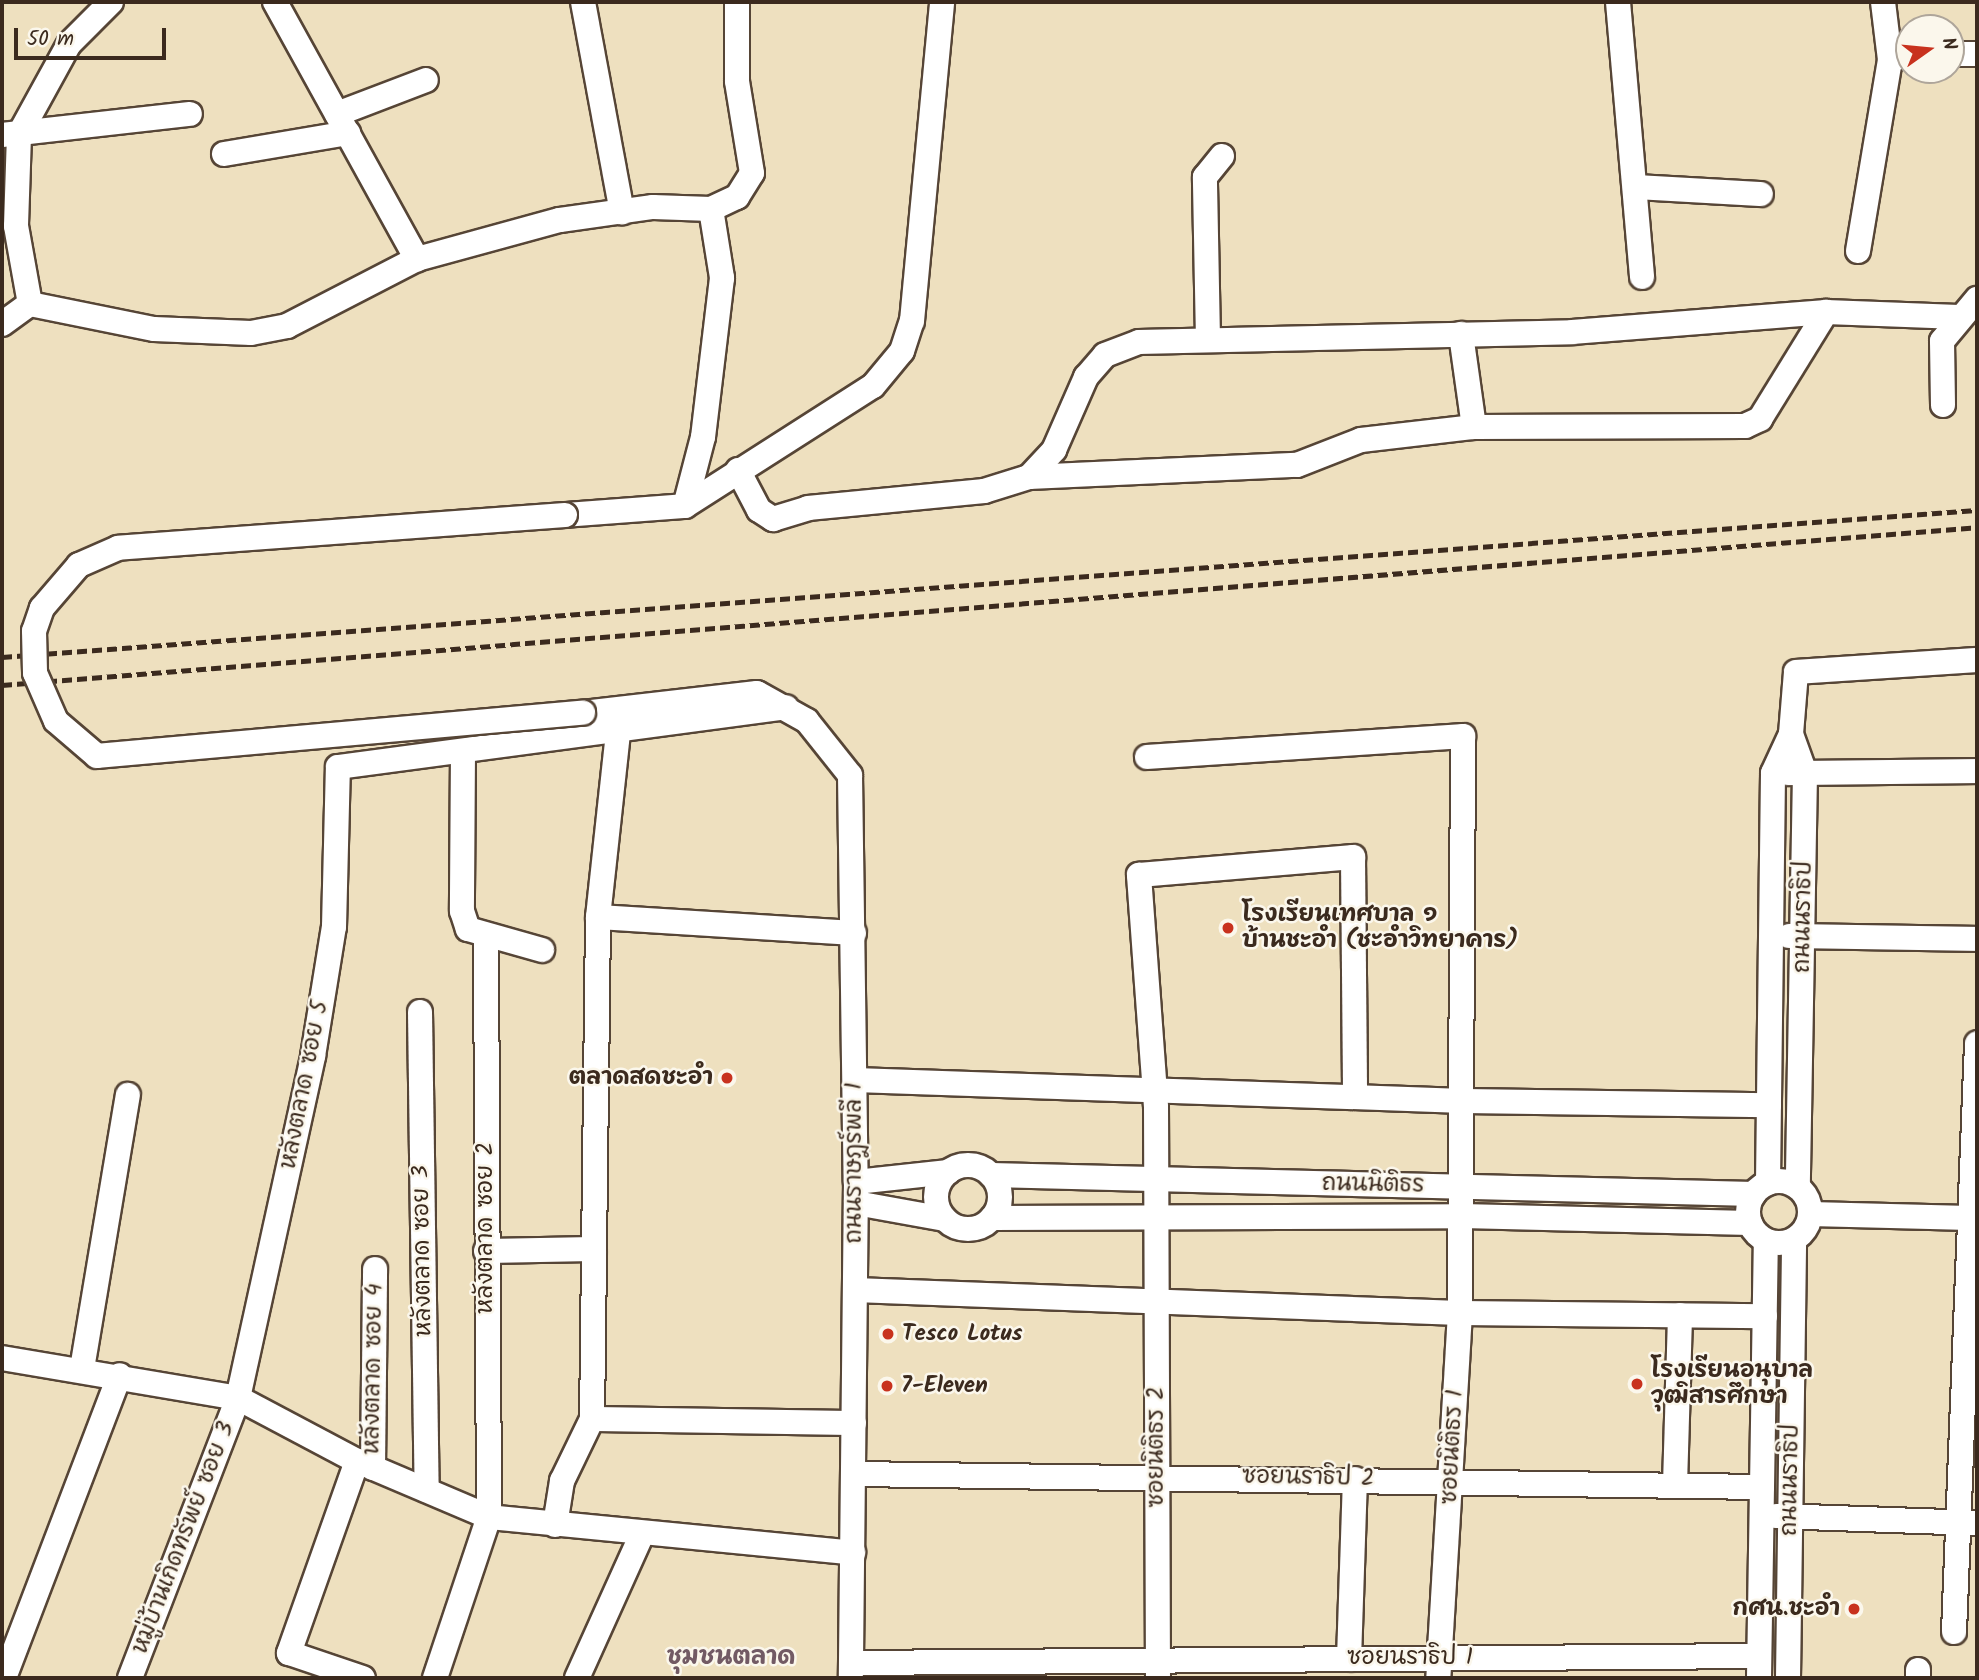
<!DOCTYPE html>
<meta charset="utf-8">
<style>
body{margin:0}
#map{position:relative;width:1979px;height:1680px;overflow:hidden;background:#eee0bf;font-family:Kalam,"Playpen Sans Thai",sans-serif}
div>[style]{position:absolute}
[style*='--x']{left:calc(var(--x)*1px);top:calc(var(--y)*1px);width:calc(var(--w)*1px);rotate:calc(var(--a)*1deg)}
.roads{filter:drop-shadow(2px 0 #564536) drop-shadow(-2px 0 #564536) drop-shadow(0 2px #564536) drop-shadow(0 -2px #564536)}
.minor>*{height:24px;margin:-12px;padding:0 12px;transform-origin:12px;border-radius:12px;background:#fff}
.minor>.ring{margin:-12px;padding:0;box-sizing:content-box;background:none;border:24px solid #fff;border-radius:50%}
.rail>*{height:5px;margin-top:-2.5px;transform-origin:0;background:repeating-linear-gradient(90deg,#3b2a1e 0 10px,transparent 0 15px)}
.bridges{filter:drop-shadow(2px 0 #564536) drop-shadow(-2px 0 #564536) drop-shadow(0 2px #564536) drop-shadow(0 -2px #564536)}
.minor-bridge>*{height:24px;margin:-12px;padding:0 12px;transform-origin:12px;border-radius:12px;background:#fff}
.dots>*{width:19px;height:19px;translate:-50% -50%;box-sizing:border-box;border:4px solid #fbf7ec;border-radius:50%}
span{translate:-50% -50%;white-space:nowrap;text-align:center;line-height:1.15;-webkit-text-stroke:5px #fbf7ec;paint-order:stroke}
.poi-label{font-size:23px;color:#3b2a1e;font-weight:700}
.left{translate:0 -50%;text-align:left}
.right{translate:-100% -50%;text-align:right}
.street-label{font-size:23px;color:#3b2a1e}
.neighbourhood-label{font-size:24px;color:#725a64;font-weight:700}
.frame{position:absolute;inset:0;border:4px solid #3b2a1e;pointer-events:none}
.north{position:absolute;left:1895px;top:14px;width:70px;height:70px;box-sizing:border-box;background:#fbf7ec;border:2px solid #aea59a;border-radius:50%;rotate:75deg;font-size:19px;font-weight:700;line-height:28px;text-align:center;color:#3b2a1e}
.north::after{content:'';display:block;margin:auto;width:24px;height:32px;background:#c8321e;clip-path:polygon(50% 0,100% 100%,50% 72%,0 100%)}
.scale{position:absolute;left:14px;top:28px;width:152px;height:32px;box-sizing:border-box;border:4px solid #3b2a1e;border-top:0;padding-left:9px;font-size:21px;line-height:24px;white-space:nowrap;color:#3b2a1e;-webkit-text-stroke:5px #fbf7ec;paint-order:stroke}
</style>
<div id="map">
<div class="roads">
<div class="minor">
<i style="--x:111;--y:2;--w:59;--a:135"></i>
<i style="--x:69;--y:44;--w:104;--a:118.8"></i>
<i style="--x:19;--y:135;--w:91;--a:91.9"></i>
<i style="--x:16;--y:226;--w:79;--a:79.8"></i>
<i style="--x:30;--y:304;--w:126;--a:11.4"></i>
<i style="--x:154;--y:329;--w:97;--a:2.4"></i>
<i style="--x:251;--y:333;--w:37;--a:-11"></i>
<i style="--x:287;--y:326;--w:146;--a:-27.3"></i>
<i style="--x:417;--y:259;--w:148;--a:-15.3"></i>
<i style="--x:560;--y:220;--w:94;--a:-8"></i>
<i style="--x:653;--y:207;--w:58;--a:2"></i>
<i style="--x:711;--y:209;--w:70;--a:80.9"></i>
<i style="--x:722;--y:278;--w:160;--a:96.8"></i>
<i style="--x:703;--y:437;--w:71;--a:104.6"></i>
<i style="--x:275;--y:2;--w:294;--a:61.1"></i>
<i style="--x:583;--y:2;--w:214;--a:79.5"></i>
<i style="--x:1618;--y:2;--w:276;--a:85"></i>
<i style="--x:1883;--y:2;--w:58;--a:83.1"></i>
<i style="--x:1951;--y:54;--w:26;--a:0"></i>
<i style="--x:337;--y:114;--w:95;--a:-20.9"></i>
<i style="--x:2;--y:135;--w:189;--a:-6.4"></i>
<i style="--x:224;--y:154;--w:126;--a:-9.6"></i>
<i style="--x:1635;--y:187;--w:126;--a:3.2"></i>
<i style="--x:711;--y:209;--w:29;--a:-25"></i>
<i style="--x:737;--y:197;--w:28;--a:-58"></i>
<i style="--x:752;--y:173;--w:93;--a:-99.3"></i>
<i style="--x:737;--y:81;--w:79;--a:-90"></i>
<i style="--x:1858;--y:251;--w:194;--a:-80.5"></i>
<i style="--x:1890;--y:60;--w:20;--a:-18"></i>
<i style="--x:2;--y:324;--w:34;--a:-36"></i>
<i style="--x:1208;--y:340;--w:163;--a:-91.1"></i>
<i style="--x:1205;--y:177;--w:27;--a:-51"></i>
<i style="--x:1943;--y:405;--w:64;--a:-90.9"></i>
<i style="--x:1942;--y:341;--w:55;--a:-50.2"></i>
<i style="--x:1474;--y:427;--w:271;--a:-0.2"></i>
<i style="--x:1745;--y:426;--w:17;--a:-25"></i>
<i style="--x:1760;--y:419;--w:126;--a:-58.3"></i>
<i style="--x:738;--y:470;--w:45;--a:62.3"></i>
<i style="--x:759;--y:510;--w:17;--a:33"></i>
<i style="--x:773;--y:519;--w:37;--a:-17"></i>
<i style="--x:808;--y:508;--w:177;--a:-5.5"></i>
<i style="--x:984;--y:491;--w:47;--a:-17.3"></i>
<i style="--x:1029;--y:477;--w:37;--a:-47"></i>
<i style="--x:1054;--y:450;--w:80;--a:-66.3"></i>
<i style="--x:1086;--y:377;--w:29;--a:-49"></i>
<i style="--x:1105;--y:355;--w:36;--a:-21"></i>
<i style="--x:1139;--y:342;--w:433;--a:-1.3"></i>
<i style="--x:1572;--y:332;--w:255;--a:-4.5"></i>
<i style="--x:1826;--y:312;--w:133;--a:2.2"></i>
<i style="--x:1029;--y:477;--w:268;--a:-2.6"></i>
<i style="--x:1297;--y:465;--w:69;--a:-21.3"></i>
<i style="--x:1361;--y:440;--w:114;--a:-6.6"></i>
<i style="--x:1474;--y:427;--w:94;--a:-98"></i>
<i style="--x:565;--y:515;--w:120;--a:-4.3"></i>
<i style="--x:685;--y:506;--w:223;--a:-32.6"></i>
<i style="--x:873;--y:386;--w:45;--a:-50.4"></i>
<i style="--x:902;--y:351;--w:32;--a:-72"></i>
<i style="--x:912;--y:321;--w:320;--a:-84.6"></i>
<i style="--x:583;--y:713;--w:175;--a:-6.6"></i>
<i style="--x:757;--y:693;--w:57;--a:29.2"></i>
<i style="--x:807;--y:721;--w:69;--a:51.5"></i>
<i style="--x:850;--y:775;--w:407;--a:89.2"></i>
<i style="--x:856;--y:1182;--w:496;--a:90.6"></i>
<i style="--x:1791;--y:734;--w:41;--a:70.3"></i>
<i style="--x:1805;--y:773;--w:414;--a:91"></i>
<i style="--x:463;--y:752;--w:159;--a:90.4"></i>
<i style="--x:462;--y:911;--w:19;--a:72"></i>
<i style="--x:468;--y:929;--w:77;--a:15.8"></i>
<i style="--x:1147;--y:757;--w:317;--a:-3.8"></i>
<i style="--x:1463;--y:736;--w:577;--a:90.3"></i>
<i style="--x:1460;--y:1313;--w:366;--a:93.4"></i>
<i style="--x:1788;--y:773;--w:189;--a:-0.6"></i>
<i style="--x:598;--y:917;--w:184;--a:-83.8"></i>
<i style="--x:854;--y:933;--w:256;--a:-176.4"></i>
<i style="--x:598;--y:917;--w:502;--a:90.68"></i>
<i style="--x:592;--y:1419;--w:262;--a:0.9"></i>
<i style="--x:1789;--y:936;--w:188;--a:0.9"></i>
<i style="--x:420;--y:1012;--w:478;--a:89.2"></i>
<i style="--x:855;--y:1080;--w:609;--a:1.97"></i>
<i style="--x:1464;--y:1101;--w:305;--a:0.8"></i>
<i class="ring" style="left:936px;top:1165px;width:40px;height:40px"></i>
<i style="--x:991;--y:1175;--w:763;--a:1.43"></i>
<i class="ring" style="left:1748px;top:1181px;width:38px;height:38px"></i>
<i style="--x:856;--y:1182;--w:93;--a:-6.2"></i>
<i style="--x:1768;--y:1183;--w:410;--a:-89.3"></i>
<i style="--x:1773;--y:773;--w:43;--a:-65.2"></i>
<i style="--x:1791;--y:734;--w:62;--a:-85.4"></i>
<i style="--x:1796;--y:672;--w:181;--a:-3.8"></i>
<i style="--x:856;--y:1203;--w:90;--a:10.2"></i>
<i style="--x:1810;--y:1214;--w:160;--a:1.4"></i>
<i style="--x:992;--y:1218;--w:470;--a:-0.2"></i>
<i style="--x:1462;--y:1216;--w:288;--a:1.4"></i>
<i style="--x:486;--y:1251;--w:108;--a:-1.1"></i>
<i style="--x:855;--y:1290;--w:605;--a:2.18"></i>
<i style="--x:1460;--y:1313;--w:305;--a:0.6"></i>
<i style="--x:2;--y:1358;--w:239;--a:9.6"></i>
<i style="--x:238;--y:1398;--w:135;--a:27.9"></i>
<i style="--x:357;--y:1461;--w:143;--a:23"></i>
<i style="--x:489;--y:1517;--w:366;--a:5.6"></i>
<i style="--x:82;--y:1369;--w:278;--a:-80.5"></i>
<i style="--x:357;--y:1461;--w:204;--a:109.5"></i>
<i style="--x:289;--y:1653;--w:78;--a:18.7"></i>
<i style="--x:373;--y:1468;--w:199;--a:-89.4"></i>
<i style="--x:854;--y:1474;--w:908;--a:0.82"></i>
<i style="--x:1675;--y:1485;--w:170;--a:-88.3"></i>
<i style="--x:1776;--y:1516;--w:201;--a:2"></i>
<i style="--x:555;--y:1525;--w:45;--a:-81"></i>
<i style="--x:562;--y:1481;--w:69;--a:-64.2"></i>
<i style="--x:1954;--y:1632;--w:589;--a:-87.76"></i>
<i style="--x:1349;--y:1659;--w:180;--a:-88.1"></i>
<i style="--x:851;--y:1663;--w:908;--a:-0.44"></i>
<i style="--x:4;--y:1678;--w:324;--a:-69.1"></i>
<i style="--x:130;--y:1678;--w:300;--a:-68.9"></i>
<i style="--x:238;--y:1398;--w:350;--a:-77.6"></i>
<i style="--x:313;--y:1056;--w:131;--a:-80.8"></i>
<i style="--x:334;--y:927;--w:160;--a:-88.6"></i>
<i style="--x:338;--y:767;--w:452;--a:-7.6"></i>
<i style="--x:435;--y:1678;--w:170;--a:-71.5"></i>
<i style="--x:489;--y:1517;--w:579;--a:-90.3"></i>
<i style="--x:577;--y:1678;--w:156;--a:-65.7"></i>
<i style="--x:1158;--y:1678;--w:571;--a:-90.2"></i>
<i style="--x:1156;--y:1107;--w:233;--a:-94.2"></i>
<i style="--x:1139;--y:875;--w:215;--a:-4.8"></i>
<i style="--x:1353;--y:857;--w:239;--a:89.5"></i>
<i style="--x:1759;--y:1678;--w:437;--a:-89.1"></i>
<i style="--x:1788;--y:1678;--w:438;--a:-89.2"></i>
<i style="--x:1918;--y:1678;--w:8;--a:-90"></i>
</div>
</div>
<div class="rail">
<i style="--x:2;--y:657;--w:1980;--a:-4.26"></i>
<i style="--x:2;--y:685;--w:1981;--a:-4.57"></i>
</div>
<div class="bridges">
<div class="minor-bridge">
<i style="--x:565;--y:515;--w:448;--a:175.8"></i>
<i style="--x:118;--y:548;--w:43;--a:156.4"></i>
<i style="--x:79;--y:565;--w:57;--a:130.7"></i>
<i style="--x:42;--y:608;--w:24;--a:109"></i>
<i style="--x:34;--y:631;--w:42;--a:88.6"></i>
<i style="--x:35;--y:673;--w:52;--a:66.4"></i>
<i style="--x:56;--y:721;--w:54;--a:40.5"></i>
<i style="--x:97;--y:756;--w:488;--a:-5.1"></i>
</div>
</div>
<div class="dots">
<i style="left:1228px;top:928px;background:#c8321e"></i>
<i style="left:727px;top:1078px;background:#c8321e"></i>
<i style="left:888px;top:1334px;background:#c8321e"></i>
<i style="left:1637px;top:1384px;background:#c8321e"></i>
<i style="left:887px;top:1386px;background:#c8321e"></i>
<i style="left:1854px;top:1609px;background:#c8321e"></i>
</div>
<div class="poi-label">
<span class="left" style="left:1242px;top:928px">โรงเรียนเทศบาล ๑<br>บ้านชะอำ (ชะอำวิทยาคาร)</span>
<span class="right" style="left:713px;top:1078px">ตลาดสดชะอำ</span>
<span class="left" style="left:902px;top:1334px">Tesco Lotus</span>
<span class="left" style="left:1651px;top:1384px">โรงเรียนอนุบาล<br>วุฒิสารศึกษา</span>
<span class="left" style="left:901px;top:1386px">7-Eleven</span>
<span class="right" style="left:1840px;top:1609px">กศน.ชะอำ</span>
</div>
<div class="street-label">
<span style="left:1804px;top:917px;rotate:-89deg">ถนนนราธิป</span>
<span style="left:305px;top:1085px;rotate:-79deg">หลังตลาด ซอย 5</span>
<span style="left:855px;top:1163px;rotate:-90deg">ถนนราษฎร์พลี 1</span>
<span style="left:1373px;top:1185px;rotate:1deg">ถนนนิติธร</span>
<span style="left:486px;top:1228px;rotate:-90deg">หลังตลาด ซอย 2</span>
<span style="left:423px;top:1251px;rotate:-91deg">หลังตลาด ซอย 3</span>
<span style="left:374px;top:1369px;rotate:-89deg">หลังตลาด ซอย 4</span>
<span style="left:1157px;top:1447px;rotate:-90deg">ซอยนิติธร 2</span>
<span style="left:1453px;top:1447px;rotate:-87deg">ซอยนิติธร 1</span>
<span style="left:1308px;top:1478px;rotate:1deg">ซอยนราธิป 2</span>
<span style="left:1791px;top:1480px;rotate:-89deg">ถนนนราธิป</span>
<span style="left:184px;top:1538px;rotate:-69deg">หมู่บ้านเกิดทรัพย์ ซอย 3</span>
<span style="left:1410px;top:1658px">ซอยนราธิป 1</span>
</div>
<div class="neighbourhood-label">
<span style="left:731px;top:1658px">ชุมชนตลาด</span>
</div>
<div class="frame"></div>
<div class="north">N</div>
<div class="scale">50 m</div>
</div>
